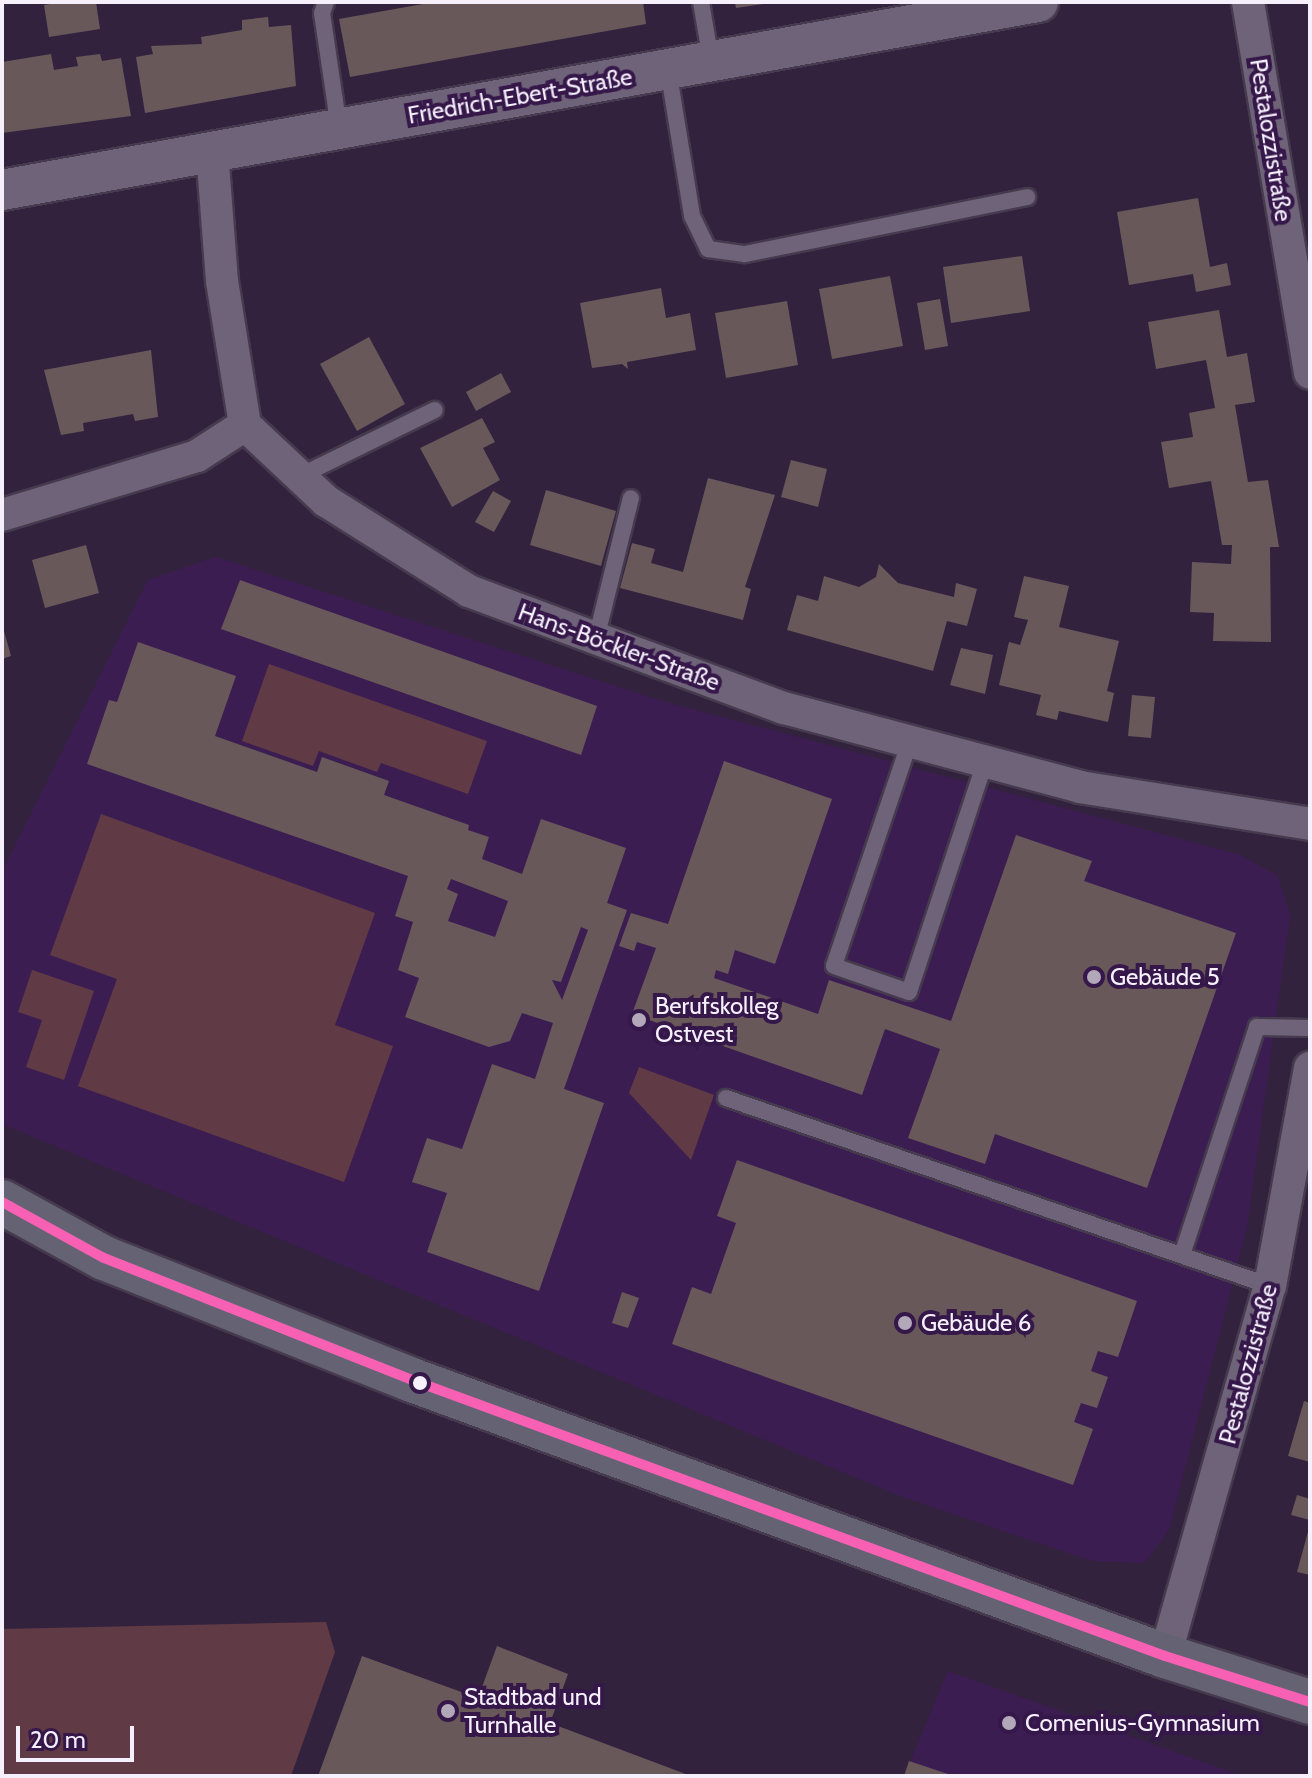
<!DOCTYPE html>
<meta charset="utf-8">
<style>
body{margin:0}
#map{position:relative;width:1312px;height:1778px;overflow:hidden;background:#33223e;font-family:Cabin,sans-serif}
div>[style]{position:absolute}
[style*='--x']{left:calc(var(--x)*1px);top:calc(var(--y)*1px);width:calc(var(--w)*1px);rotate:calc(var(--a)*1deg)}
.built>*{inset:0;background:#3c1d52}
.green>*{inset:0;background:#603b45}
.building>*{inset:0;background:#68585a}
.roads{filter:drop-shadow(2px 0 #463b4e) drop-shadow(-2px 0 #463b4e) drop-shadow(0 2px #463b4e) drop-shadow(0 -2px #463b4e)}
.service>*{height:16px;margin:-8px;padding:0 8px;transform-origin:8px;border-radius:8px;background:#6e6378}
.minor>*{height:32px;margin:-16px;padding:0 16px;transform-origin:16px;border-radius:16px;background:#6e6378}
.tertiary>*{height:40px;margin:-20px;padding:0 20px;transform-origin:20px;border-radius:20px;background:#6e6378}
.primary>*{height:44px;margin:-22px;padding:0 22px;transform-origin:22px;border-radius:22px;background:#656274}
.bus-1>*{height:10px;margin:-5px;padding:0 5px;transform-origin:5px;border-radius:5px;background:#f860b3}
.dots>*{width:22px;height:22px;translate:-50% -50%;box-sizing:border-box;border:4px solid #351749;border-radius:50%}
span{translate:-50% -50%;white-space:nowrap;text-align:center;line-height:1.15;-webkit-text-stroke:8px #351749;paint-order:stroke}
.street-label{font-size:24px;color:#f6f0fd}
.poi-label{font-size:24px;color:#f6f0fd}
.left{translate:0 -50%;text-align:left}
.frame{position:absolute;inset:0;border:4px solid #f6f0fd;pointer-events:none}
.scale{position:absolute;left:16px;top:1726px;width:118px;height:36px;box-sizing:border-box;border:4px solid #f6f0fd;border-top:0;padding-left:10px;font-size:24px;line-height:28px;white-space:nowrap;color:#f6f0fd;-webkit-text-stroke:6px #351749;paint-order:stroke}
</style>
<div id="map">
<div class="built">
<i style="clip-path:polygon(216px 557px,662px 701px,1237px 854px,1277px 875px,1290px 915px,1247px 1227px,1169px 1530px,1144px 1563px,1092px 1561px,903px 1497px,2px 1124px,2px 872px,148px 580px)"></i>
<i style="clip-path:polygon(948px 1671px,1242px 1776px,904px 1776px)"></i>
</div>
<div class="green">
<i style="clip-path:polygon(269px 664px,487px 741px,468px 794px,381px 763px,377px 772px,319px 751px,313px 766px,242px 741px)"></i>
<i style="clip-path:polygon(101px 814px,375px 913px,335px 1025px,393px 1046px,344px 1182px,78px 1086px,117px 979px,50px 955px)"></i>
<i style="clip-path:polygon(32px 970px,94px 991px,64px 1080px,26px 1067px,42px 1020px,18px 1012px)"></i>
<i style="clip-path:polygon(639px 1067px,714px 1095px,691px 1160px,629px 1093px)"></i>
<i style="clip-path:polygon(326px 1622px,335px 1652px,291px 1776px,2px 1776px,2px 1629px)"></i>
</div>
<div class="building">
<i style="clip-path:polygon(61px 2px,96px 2px,100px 29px,49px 37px,44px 5px)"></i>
<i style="clip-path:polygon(434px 2px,643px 2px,646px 24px,350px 77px,339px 19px)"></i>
<i style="clip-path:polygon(735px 2px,763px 2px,763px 4px,736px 8px)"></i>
<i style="clip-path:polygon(268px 17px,269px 27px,291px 25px,296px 86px,145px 113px,136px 57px,153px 54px,151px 46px,202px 44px,201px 37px,242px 30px,242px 20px)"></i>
<i style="clip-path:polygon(51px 54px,54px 70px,78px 66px,76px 57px,100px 54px,102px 61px,121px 58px,131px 116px,2px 133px,2px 62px)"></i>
<i style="clip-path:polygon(1198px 198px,1210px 267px,1227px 263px,1231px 285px,1196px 292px,1193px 274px,1129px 285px,1117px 212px)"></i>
<i style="clip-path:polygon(1022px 256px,1030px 311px,951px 323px,943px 267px)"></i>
<i style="clip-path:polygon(890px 276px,903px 346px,832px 359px,819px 289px)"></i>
<i style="clip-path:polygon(661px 288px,666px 318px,690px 313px,696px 350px,627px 362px,628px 369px,622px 364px,592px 368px,580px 303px)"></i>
<i style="clip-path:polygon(940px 299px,948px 346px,925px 350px,917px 303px)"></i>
<i style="clip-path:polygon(787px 301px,798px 365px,726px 378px,715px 313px)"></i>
<i style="clip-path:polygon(1219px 310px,1227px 357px,1247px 353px,1255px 402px,1235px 405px,1248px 482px,1268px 480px,1279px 547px,1270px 547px,1271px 642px,1213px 641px,1214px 613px,1190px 612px,1192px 562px,1231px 564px,1232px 545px,1222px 545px,1211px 481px,1169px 488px,1161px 442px,1193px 437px,1189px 413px,1215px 408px,1206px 360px,1156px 369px,1148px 322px)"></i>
<i style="clip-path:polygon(369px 337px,405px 404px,357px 431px,320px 364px)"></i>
<i style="clip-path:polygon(151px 350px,158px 417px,135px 421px,133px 414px,83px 423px,84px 431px,61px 435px,44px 370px)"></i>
<i style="clip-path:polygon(501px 373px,511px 392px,476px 411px,466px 392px)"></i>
<i style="clip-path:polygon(482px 418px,495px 442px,483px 448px,500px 480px,452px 507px,420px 448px)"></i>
<i style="clip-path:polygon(791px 460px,827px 469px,818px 507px,781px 497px)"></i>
<i style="clip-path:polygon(708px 478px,775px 495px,745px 587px,751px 589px,743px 620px,620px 588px,632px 543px,655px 549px,651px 563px,683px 572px)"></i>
<i style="clip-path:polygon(546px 490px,616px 511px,601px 566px,530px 545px)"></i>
<i style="clip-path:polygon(493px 491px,511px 501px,494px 532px,475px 522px)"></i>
<i style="clip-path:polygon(86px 545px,99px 593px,45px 608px,32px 560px)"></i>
<i style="clip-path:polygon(879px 564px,898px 583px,954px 597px,956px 583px,977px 589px,967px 626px,947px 621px,933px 671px,787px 630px,797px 595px,818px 601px,824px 576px,859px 587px,876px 577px)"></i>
<i style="clip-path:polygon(1024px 576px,1069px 586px,1059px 627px,1119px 641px,1107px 691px,1114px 693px,1108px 722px,1059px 711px,1057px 720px,1036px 715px,1041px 695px,999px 685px,1009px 642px,1020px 645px,1028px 620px,1014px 617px)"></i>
<i style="clip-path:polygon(240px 580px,597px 706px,581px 755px,221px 629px)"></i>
<i style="clip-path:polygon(2px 624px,11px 656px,2px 659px)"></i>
<i style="clip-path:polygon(evenodd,138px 642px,236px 676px,215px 736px,317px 772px,322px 757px,389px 781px,384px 795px,469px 825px,468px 830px,489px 837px,482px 859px,522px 874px,541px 819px,626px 848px,607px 903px,627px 910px,564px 1089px,604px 1103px,539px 1291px,427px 1252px,447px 1193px,412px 1182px,427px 1138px,462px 1149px,492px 1064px,535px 1079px,553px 1023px,522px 1013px,510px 1041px,489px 1047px,405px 1017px,419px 978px,398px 970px,413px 922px,395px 916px,408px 876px,87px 764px,109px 700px,117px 702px,138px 642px,451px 879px,508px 901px,495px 937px,448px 921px,458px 894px,447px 889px,451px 879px,138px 642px,581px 927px,588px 930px,562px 1000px,552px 980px,561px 982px,581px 927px)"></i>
<i style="clip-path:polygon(961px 648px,993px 655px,985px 694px,950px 685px)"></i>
<i style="clip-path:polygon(1132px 695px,1155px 697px,1151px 738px,1128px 736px)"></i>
<i style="clip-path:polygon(724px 761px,832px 799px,775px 964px,735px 950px,728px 974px,716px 970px,714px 978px,818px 1014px,829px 980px,951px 1021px,1016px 835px,1092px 861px,1084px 881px,1236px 933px,1147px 1188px,995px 1134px,985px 1164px,908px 1138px,940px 1049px,885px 1029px,862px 1095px,632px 1014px,656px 948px,637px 942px,634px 951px,619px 946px,631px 913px,668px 924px)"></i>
<i style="clip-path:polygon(737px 1160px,1137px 1301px,1118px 1357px,1098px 1351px,1091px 1371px,1108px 1377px,1097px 1408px,1081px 1403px,1074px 1422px,1093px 1429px,1073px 1485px,672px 1344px,692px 1287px,711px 1294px,736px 1223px,717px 1216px)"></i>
<i style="clip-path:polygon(622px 1292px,639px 1298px,628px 1328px,612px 1323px)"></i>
<i style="clip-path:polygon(1304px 1401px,1310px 1403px,1310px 1462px,1288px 1456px)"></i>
<i style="clip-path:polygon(1297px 1495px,1310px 1499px,1310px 1520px,1291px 1515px)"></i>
<i style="clip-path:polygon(1309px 1528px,1310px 1528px,1310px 1575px,1297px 1572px)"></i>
<i style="clip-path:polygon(497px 1646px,568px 1674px,550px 1723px,691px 1776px,318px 1776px,362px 1656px,478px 1698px)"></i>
<i style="clip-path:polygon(909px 1761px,951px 1775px,951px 1776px,904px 1776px)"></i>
</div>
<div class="roads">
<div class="service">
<i style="--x:326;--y:2;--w:12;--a:110"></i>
<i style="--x:322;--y:13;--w:116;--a:81.6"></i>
<i style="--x:701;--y:2;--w:59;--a:80.2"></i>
<i style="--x:668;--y:69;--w:149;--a:80.7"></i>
<i style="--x:692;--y:216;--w:37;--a:64"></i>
<i style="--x:708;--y:249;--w:37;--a:8"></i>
<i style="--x:745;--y:254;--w:288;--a:-11.4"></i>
<i style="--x:300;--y:476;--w:150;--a:-26.1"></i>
<i style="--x:596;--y:639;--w:145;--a:-76.1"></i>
<i style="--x:910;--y:741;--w:237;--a:108.7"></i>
<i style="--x:834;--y:966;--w:79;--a:19.1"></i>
<i style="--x:909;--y:992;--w:242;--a:-71.7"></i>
<i style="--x:726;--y:1098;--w:576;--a:19.06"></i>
<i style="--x:1182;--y:1255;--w:240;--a:-71.8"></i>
<i style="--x:1257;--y:1027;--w:53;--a:1.1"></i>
</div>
<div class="minor">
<i style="--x:1248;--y:2;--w:376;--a:80.5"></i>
<i style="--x:212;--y:151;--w:130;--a:85.6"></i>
<i style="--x:222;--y:281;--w:146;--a:80.9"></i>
<i style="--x:245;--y:425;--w:111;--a:43.2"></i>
<i style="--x:326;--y:501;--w:169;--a:32.2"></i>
<i style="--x:469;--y:591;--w:336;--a:20.4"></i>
<i style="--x:784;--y:708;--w:306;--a:14.9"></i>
<i style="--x:1080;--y:787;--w:233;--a:9.1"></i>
<i style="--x:2;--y:515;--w:204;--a:-16.8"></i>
<i style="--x:197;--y:456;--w:57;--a:-32.9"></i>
<i style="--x:1165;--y:1656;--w:385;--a:-74.2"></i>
<i style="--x:1270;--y:1286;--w:222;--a:-79.6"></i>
</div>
<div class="tertiary">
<i style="--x:2;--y:190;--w:1053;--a:-10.29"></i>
</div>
<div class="primary">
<i style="--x:2;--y:1202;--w:116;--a:28.8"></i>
<i style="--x:104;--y:1258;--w:331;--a:21.6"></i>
<i style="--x:412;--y:1380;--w:802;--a:20.13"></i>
<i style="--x:1165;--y:1656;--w:152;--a:17.6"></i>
</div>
</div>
<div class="bus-1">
<i style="--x:2;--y:1202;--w:116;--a:28.8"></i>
<i style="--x:104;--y:1258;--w:331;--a:21.6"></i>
<i style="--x:412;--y:1380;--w:802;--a:20.13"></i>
<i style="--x:1165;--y:1656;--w:152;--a:17.6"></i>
</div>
<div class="dots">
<i style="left:1094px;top:977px;background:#b2a8ba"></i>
<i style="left:639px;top:1020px;background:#b2a8ba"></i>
<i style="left:905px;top:1323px;background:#b2a8ba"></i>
<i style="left:420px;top:1383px;background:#f6f0fd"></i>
<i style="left:448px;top:1711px;background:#b2a8ba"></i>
<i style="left:1009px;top:1723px;background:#b2a8ba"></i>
</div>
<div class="street-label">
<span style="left:520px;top:96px;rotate:-10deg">Friedrich-Ebert-Straße</span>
<span style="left:1271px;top:140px;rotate:81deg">Pestalozzistraße</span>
<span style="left:619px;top:647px;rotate:20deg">Hans-Böckler-Straße</span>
<span style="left:1248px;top:1364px;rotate:-75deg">Pestalozzistraße</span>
</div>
<div class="poi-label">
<span class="left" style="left:1110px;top:977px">Gebäude 5</span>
<span class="left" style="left:655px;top:1020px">Berufskolleg<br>Ostvest</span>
<span class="left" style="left:921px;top:1323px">Gebäude 6</span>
<span class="left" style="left:464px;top:1711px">Stadtbad und<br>Turnhalle</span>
<span class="left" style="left:1025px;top:1723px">Comenius-Gymnasium</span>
</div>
<div class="frame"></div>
<div class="scale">20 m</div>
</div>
